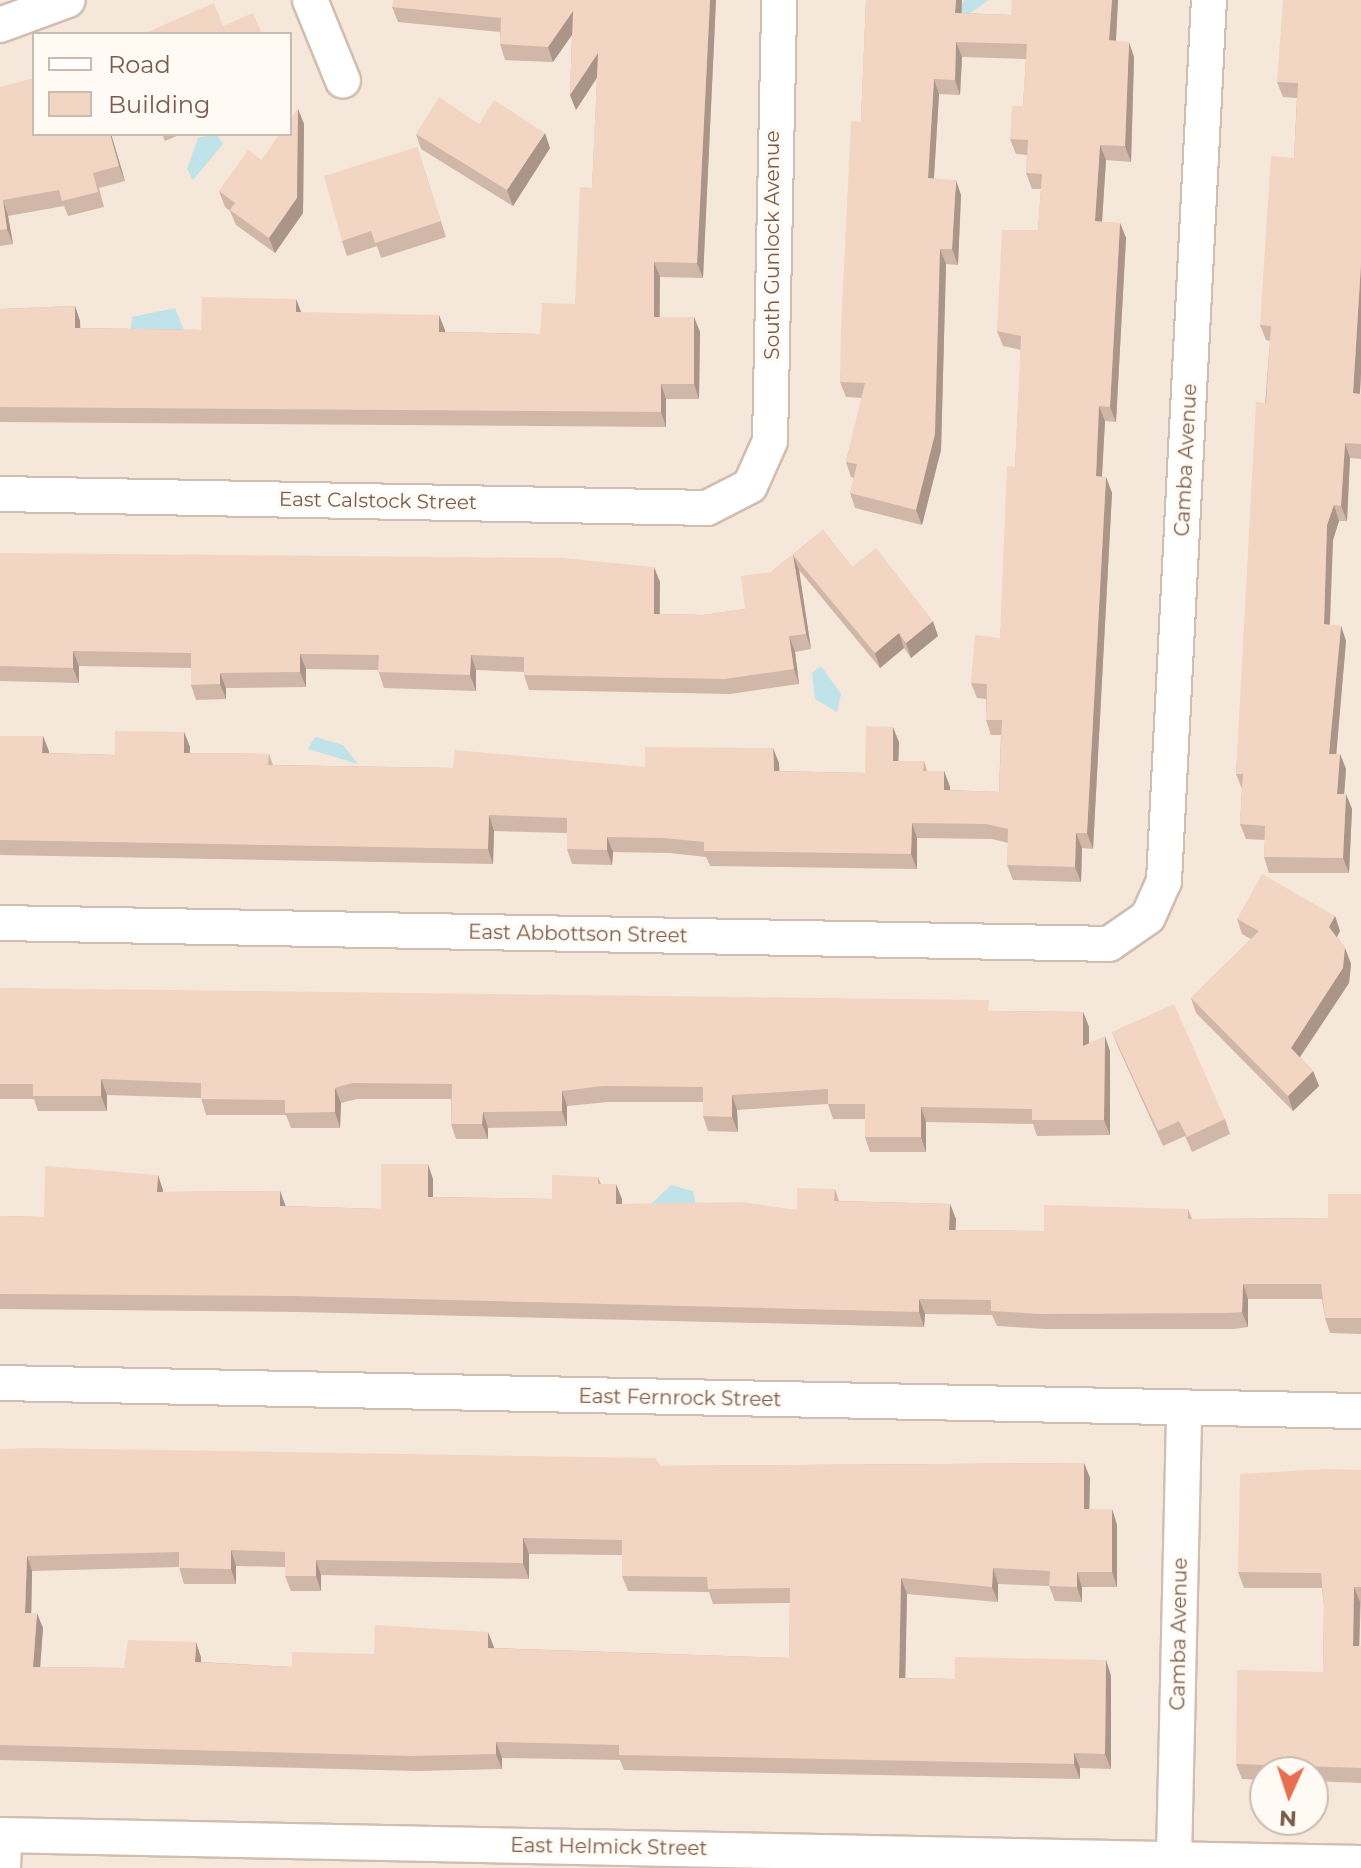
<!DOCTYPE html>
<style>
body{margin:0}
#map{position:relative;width:1361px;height:1868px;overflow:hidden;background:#fdf6ec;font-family:Montserrat,sans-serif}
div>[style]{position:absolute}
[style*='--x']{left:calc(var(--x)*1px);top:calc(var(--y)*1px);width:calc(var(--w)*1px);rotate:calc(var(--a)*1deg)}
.residential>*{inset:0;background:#f5e8da}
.water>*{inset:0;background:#bfe3e8}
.roads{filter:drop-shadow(2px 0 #d1beb0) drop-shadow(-2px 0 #d1beb0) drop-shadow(0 2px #d1beb0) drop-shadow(0 -2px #d1beb0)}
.minor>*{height:34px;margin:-17px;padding:0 17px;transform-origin:17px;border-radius:17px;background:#fff}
.wall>*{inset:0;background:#d1b7a8}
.shaded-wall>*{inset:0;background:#aa9588}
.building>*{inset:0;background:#f3d5c3}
span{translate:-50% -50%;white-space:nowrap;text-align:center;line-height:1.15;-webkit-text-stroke:6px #fffaf3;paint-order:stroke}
.street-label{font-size:20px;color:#7a5c4d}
.legend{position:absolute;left:32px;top:32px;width:260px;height:104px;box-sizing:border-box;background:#fffaf3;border:2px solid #cabbb1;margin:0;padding:10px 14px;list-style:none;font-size:24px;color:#7a5c4d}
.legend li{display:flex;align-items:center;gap:16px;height:40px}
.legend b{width:40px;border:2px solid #cabbb1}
.north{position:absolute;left:1249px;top:1756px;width:80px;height:80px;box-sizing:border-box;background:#fffaf3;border:2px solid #cabbb1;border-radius:50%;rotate:183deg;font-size:22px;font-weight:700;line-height:32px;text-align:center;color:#7a5c4d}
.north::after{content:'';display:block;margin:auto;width:28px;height:36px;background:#e76f51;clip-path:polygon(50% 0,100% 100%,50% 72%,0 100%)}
</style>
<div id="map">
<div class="residential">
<i style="clip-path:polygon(evenodd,0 0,1361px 0,1361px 1868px,0 1868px,0 0,34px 34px,290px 34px,290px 134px,34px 134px,34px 34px,0 0,1265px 1772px,1313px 1772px,1313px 1820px,1265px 1820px,1265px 1772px)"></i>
</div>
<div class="water">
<i style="clip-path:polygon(964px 0,989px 0,969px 14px,959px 13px)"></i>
<i style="clip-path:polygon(216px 134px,223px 144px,193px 180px,187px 169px,198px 138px)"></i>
<i style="clip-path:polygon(175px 308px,184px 330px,131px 329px,132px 317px)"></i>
<i style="clip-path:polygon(821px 666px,841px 694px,837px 712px,815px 699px,812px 673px)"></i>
<i style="clip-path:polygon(315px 737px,343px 745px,358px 764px,308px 749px)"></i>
<i style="clip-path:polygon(671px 1185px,693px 1191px,697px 1210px,651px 1204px)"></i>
</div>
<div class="roads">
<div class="minor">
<i style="--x:310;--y:0;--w:87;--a:67.8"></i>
<i style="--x:0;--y:25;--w:72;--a:-20.2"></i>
<i style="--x:0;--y:494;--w:707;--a:1.13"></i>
<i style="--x:707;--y:508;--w:48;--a:-27.1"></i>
<i style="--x:750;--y:486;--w:49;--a:-66"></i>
<i style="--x:770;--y:441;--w:441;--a:-88.8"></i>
<i style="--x:0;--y:923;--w:1109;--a:1.08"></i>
<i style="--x:1109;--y:944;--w:47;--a:-34.7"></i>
<i style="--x:1148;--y:917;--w:39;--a:-66"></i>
<i style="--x:1164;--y:881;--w:882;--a:-87.08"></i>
<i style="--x:0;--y:1383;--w:1361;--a:1.18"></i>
<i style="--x:0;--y:1835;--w:1361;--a:1.18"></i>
<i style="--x:1174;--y:1858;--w:449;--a:-88.7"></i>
<i style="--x:3;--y:1868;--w:33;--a:-88"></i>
</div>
</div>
<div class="wall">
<i style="clip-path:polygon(716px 0,703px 278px,660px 277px,660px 317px,694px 317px,700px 332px,699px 399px,666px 399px,666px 427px,0 422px,0 309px,75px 306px,80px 321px,80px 328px,201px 330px,301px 313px,445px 330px,445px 332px,540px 334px,575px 304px,592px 188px,597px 78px,576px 110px,570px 95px,572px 35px,553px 62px,505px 60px,500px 44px,500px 32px,398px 22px,392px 7px)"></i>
<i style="clip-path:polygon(866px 0,962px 0,961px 13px,1011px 15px,1118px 0,1116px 41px,1134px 57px,1131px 162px,1106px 160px,1102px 222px,1120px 223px,1126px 238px,1116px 422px,1105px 421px,1102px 477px,1106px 477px,1112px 493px,1093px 849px,1082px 848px,1081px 882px,1013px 880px,1007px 865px,1008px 843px,992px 839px,917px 838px,917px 869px,710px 866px,706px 857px,670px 853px,613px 852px,612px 865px,572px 864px,567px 849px,567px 833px,494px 831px,493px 864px,0 855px,0 736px,43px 736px,49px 753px,115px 755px,184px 732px,190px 747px,189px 753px,269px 754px,273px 765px,453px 768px,645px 767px,779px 763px,779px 771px,865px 773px,899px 742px,898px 761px,924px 761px,927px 771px,944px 771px,950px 787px,950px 790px,999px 792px,1001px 735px,991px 735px,986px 720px,986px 699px,977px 698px,971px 683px,1000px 638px,1015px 467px,1021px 350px,1003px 346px,997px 331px,1038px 230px,1041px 189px,1032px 189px,1026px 173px,1027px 155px,1016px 154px,1010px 139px,1023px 106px,1026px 59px,962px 57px,960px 95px,939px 94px,934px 178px,961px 195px,958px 265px,946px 264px,941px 450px,922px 525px,855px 508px,850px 493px,854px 478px,851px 477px,846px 462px,862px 398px,846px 397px,840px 382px,861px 122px)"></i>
<i style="clip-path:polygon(1361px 0,1361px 373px,1360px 394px,1361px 394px,1361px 459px,1350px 458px,1347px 521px,1339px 521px,1333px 540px,1330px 625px,1341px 626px,1346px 641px,1336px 754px,1340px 754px,1346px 769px,1344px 794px,1352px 809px,1349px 873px,1269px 873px,1264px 857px,1265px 840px,1246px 839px,1240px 824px,1242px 789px,1236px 774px,1270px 341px,1266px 340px,1260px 325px,1294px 158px,1297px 98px,1283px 97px,1277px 82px)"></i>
<i style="clip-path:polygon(0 87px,111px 134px,125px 181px,99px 188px,104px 207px,68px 216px,64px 206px,8px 216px,13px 244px,0 246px)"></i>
<i style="clip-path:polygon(298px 109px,304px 124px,303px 213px,275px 253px,236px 225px,230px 211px,225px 207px,219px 191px,262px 160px)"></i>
<i style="clip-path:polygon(479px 124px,550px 148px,513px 206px,421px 149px,416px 134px)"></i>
<i style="clip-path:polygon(162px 134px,181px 134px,165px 141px)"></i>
<i style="clip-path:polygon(417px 147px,446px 237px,381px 258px,377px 246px,347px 256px,342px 241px)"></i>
<i style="clip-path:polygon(823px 530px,852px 567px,938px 636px,911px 658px,904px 648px,880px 668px,799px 570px,811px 649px,795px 652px,799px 684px,730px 694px,529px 690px,524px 675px,524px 672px,476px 670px,476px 691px,384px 688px,378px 670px,306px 669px,306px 687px,226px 688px,226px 699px,196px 700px,191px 685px,191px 668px,79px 666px,79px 683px,0 681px,0 553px,660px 582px,660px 614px,703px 615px,745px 609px,771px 572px)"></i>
<i style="clip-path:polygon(1335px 916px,1340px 931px,1337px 937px,1345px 948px,1351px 964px,1349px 983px,1300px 1057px,1313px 1071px,1319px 1086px,1293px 1111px,1196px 1013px,1191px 998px,1251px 939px,1242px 934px,1237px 919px)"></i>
<i style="clip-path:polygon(0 988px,993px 1011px,1083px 1012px,1089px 1027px,1089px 1043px,1110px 1051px,1110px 1135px,1037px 1136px,1033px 1124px,926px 1122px,926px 1152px,870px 1152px,865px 1137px,865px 1119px,833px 1119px,828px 1104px,737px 1110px,738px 1132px,708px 1131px,703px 1116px,703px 1102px,608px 1102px,567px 1106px,567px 1126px,488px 1128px,488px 1139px,456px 1139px,451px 1124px,451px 1099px,357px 1099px,341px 1103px,340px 1128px,291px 1128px,286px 1115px,206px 1115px,201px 1098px,107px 1095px,107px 1111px,38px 1111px,34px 1099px,0 1099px)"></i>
<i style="clip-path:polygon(1112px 1032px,1225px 1119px,1230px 1134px,1192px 1152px,1185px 1136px,1163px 1146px,1118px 1047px)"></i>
<i style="clip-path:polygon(158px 1175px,163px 1192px,280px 1191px,285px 1206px,381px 1209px,433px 1179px,433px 1197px,552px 1199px,598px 1177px,601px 1184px,622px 1199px,622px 1204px,797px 1210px,835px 1189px,839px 1201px,950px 1204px,956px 1219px,955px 1230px,1044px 1231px,1188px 1209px,1192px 1219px,1328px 1218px,1361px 1194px,1361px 1334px,1330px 1333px,1325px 1318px,1322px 1299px,1248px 1299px,1248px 1327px,1234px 1329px,1046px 1329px,997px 1326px,992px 1315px,925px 1314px,924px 1327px,298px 1312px,0 1309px,0 1216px,44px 1217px)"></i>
<i style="clip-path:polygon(evenodd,0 1449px,661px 1466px,1084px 1463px,1090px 1478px,1089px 1509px,1112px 1509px,1117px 1525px,1117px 1587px,1082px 1587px,1082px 1602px,1055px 1601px,1049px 1586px,998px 1584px,998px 1602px,907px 1594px,905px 1678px,955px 1679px,1106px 1660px,1111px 1676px,1111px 1769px,1080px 1768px,1080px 1779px,624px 1770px,620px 1760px,502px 1758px,502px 1769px,418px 1771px,0 1760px,0 1449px,529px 1554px,622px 1555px,622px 1576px,628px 1591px,709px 1592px,713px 1604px,790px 1603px,789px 1658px,494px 1648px,374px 1654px,292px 1667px,201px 1662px,201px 1657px,124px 1668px,40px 1667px,43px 1628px,31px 1613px,32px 1571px,179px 1567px,184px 1584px,236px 1584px,236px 1566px,285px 1567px,285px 1576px,291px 1591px,321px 1591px,321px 1575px,529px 1579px,529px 1554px)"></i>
<i style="clip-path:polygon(1361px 1470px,1361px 1602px,1359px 1646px,1361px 1646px,1361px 1783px,1313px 1781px,1313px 1772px,1265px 1772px,1265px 1780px,1242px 1779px,1236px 1764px,1323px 1672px,1324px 1605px,1322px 1588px,1244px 1588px,1238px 1572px)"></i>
</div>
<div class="shaded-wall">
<i style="clip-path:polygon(710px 0,716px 0,703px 278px,697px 263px)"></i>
<i style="clip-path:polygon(956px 0,962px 0,961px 28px,955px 13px)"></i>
<i style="clip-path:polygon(1112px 0,1118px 0,1115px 56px,1109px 40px)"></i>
<i style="clip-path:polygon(573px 11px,578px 26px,553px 62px,548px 47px)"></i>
<i style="clip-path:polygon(956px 42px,962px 57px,960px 95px,955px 80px)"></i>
<i style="clip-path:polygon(1129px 42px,1134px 57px,1131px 162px,1125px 146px)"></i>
<i style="clip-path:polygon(598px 53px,603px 68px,576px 110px,570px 95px)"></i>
<i style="clip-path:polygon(934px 79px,939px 94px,933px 193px,928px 178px)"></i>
<i style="clip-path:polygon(298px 109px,304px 124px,303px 213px,275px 253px,269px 238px)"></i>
<i style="clip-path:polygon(545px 133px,550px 148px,513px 206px,507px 190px)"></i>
<i style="clip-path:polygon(110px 134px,111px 134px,125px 181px,119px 166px)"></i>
<i style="clip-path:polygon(1100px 145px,1106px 160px,1101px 237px,1095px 221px)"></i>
<i style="clip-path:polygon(956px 180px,961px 195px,958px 265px,952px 249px)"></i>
<i style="clip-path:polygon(3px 200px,8px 216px,13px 244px,7px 229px)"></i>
<i style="clip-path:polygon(1120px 223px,1126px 238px,1116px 422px,1110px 407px)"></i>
<i style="clip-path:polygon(940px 249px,946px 264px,941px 450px,922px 525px,916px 510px)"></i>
<i style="clip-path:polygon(654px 262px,660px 277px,659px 333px,654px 317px)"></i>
<i style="clip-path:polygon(1361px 264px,1361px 373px,1359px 408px,1353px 393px)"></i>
<i style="clip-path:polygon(296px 299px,302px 314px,296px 312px)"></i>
<i style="clip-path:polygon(75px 306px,80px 321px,81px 343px,75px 328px)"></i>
<i style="clip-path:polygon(439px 315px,445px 330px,445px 347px,439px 332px)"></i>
<i style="clip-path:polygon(694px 317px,700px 332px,699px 399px,694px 384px)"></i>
<i style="clip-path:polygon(661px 384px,666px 399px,666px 427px,661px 412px)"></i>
<i style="clip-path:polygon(1099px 406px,1105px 421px,1101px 492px,1096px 476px)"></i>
<i style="clip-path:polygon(1345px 443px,1350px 458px,1347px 521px,1341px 506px)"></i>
<i style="clip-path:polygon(1106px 477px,1112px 493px,1093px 849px,1087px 833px)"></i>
<i style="clip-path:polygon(1334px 505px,1339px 521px,1333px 540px,1329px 640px,1324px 624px,1327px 525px)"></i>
<i style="clip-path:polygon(793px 555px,799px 570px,811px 649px,806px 634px)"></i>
<i style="clip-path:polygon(654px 567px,660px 582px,659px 629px,654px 614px)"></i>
<i style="clip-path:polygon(933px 621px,938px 636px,911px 658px,906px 643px)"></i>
<i style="clip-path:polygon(1341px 626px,1346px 641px,1335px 769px,1329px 754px)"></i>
<i style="clip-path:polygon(899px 633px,904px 648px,880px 668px,875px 653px)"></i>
<i style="clip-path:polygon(789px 636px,795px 652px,799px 684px,794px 669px)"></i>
<i style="clip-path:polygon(73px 651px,79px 666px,79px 683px,73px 668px)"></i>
<i style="clip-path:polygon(300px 654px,306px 669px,306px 687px,300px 672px)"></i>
<i style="clip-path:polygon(471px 655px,476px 670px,476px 691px,470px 675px)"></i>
<i style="clip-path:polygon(220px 673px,226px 688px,226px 699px,220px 684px)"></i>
<i style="clip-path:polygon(893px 727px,899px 742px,898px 776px,893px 761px)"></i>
<i style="clip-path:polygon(184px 732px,190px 747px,189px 768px,184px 753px)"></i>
<i style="clip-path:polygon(43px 736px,49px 751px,48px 768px,42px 753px)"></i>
<i style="clip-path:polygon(773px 748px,779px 763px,780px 787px,774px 771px)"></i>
<i style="clip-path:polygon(1340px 754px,1346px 769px,1343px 809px,1337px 794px)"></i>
<i style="clip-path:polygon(944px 771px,950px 787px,949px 805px,944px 790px)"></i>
<i style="clip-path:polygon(1346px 794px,1352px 809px,1349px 873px,1343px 858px)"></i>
<i style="clip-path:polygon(489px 815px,494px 831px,493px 864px,488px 849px)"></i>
<i style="clip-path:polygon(912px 823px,917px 838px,917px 869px,911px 854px)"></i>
<i style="clip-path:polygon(1076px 833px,1082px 848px,1081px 882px,1075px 867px)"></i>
<i style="clip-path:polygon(607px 837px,613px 852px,612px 865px,607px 850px)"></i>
<i style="clip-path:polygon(1335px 916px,1340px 931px,1334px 942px,1329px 927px)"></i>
<i style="clip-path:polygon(1345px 948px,1351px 964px,1349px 983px,1296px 1063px,1291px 1048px)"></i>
<i style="clip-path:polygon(1083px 1012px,1089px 1027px,1089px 1061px,1083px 1046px)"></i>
<i style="clip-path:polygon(1105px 1036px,1110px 1051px,1110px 1135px,1104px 1120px)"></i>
<i style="clip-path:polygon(1313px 1071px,1319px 1086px,1293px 1111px,1288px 1096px)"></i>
<i style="clip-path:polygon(101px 1079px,107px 1095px,107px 1111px,101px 1096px)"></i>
<i style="clip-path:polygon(335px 1088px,341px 1103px,340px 1128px,335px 1112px)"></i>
<i style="clip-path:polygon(562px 1091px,567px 1106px,567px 1126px,562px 1111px)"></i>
<i style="clip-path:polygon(732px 1095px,737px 1110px,738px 1132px,732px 1117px)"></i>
<i style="clip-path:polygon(921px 1107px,926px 1122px,926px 1152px,921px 1137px)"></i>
<i style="clip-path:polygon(483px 1112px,488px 1128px,488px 1139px,482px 1124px)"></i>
<i style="clip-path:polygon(428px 1164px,433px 1179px,433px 1212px,428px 1197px)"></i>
<i style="clip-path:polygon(158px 1175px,163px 1190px,163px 1207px,157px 1192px)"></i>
<i style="clip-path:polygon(616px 1184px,622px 1199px,622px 1220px,616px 1204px)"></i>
<i style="clip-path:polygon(280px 1191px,286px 1207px,280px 1206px)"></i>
<i style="clip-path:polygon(950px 1204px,956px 1219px,955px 1245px,949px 1230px)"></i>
<i style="clip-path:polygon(1243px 1284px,1248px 1299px,1248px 1327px,1242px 1312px)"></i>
<i style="clip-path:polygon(919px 1299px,925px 1314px,924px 1327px,919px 1312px)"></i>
<i style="clip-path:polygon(1084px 1463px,1090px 1478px,1089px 1524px,1084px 1509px)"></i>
<i style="clip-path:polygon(1112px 1509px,1117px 1525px,1117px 1587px,1112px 1572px)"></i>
<i style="clip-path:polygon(523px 1538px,529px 1554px,529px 1579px,523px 1563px)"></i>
<i style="clip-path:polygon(231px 1550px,236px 1566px,236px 1584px,231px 1569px)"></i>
<i style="clip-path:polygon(27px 1556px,32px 1571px,31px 1628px,25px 1613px)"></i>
<i style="clip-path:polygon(316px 1560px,321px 1575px,321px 1591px,316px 1576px)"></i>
<i style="clip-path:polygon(993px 1568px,998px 1584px,998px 1602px,992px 1587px)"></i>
<i style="clip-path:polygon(1077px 1572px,1082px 1587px,1082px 1602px,1077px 1587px)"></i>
<i style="clip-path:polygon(901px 1578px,907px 1594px,905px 1693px,899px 1678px)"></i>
<i style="clip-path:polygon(1354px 1587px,1360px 1602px,1359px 1661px,1353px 1646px)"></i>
<i style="clip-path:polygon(37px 1613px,43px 1628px,39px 1682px,33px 1667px)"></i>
<i style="clip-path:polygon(488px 1632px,494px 1647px,493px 1663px,488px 1648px)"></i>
<i style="clip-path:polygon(196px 1642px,201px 1657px,201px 1677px,195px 1662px)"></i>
<i style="clip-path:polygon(1106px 1660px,1111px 1676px,1111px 1769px,1105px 1754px)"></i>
<i style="clip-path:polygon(496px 1742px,502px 1758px,502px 1769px,496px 1754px)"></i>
<i style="clip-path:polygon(1074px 1753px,1080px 1768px,1080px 1779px,1074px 1764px)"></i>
</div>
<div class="building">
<i style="clip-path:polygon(393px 0,710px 0,697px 263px,654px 262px,654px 317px,694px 317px,694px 384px,661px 384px,661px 412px,0 407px,0 309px,75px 306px,75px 328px,201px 330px,202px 297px,296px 299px,296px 312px,439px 315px,439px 332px,540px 334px,542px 303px,575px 304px,580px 187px,592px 188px,598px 53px,570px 95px,573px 11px,548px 47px,500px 44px,501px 18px,392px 7px)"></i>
<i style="clip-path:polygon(866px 0,956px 0,955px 13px,1011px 15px,1012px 0,1112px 0,1109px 40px,1129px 42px,1125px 146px,1100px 145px,1095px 221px,1120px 223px,1110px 407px,1099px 406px,1096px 476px,1106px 477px,1087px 833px,1076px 833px,1075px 867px,1007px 865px,1008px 829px,986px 824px,912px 823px,911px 854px,704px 851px,704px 842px,664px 838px,607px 837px,607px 850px,567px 849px,567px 818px,489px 815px,488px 849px,0 840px,0 736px,43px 736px,42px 753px,115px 755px,115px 731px,184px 732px,184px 753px,269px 754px,268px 765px,453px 768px,455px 750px,645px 767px,645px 747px,773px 748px,774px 771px,865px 773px,866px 726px,893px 727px,893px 761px,924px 761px,923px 771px,944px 771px,944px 790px,999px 792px,1002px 720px,986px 720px,987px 684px,971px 683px,975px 635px,1000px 638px,1007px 466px,1015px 467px,1021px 336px,997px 331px,1002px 230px,1038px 230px,1042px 174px,1026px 173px,1028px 140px,1010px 139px,1012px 106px,1023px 106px,1027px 44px,956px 42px,955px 80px,934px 79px,928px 178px,956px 180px,952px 249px,940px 249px,935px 434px,916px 510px,850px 493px,857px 464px,846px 462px,865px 383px,840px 382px,841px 328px,851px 121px,861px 122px)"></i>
<i style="clip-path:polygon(1283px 0,1361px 0,1361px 264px,1353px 393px,1361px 394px,1361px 444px,1345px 443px,1341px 506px,1334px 505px,1327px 525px,1324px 624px,1341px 626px,1329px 754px,1340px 754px,1337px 794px,1346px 794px,1343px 858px,1264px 857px,1265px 826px,1240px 824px,1243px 774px,1236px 774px,1256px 402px,1266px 403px,1271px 326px,1260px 325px,1271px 156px,1294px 158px,1298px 83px,1277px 82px)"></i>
<i style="clip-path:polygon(214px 3px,223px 26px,253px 13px,262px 34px,143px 34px)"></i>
<i style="clip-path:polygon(34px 78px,34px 134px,110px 134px,119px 166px,93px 173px,98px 192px,62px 201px,59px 190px,3px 200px,7px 229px,0 230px,0 87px)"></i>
<i style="clip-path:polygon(439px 97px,479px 124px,494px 100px,545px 133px,507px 190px,416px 134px)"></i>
<i style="clip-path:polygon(298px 109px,297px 198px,269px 238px,230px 210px,235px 203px,219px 191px,248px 150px,262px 160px,280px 134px,290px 134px,290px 120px)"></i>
<i style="clip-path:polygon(417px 147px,441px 221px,375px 243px,371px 231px,342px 241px,324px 176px)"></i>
<i style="clip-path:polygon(823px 530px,852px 567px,876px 548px,933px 621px,906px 643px,899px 633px,875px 653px,793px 555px,806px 634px,789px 636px,794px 669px,725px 679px,524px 675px,524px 657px,471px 655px,470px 675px,378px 672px,379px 655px,300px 654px,300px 672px,220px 673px,220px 684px,191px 685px,191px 653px,73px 651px,73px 668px,0 666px,0 553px,563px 558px,654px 567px,654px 614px,703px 615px,745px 609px,741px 576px,771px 572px)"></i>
<i style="clip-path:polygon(1262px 874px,1335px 916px,1329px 927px,1345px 948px,1343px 968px,1291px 1048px,1313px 1071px,1288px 1096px,1191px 998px,1259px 931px,1237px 919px)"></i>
<i style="clip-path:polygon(0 988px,989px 1000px,988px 1011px,1083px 1012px,1083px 1046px,1105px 1036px,1104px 1120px,1032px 1120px,1032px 1109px,921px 1107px,921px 1137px,865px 1137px,865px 1104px,828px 1104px,828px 1089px,732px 1095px,732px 1117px,703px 1116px,703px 1087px,603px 1086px,562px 1091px,562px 1111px,483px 1112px,482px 1124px,451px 1124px,452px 1084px,352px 1083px,335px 1088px,335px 1112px,285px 1113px,285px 1100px,201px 1099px,201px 1083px,101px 1079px,101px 1096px,33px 1096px,33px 1084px,0 1084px)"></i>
<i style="clip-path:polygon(1174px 1004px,1225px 1119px,1187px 1137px,1179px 1121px,1158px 1131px,1112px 1032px)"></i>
<i style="clip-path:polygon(381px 1164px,428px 1164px,428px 1197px,552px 1199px,552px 1175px,598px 1177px,598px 1184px,616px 1184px,616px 1204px,742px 1202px,797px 1210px,797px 1188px,835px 1189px,834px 1201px,950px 1204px,949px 1230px,1044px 1231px,1044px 1205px,1188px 1209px,1188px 1219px,1328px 1218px,1328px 1194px,1361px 1194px,1361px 1318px,1325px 1318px,1321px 1284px,1243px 1284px,1242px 1312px,1228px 1313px,1041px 1314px,991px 1311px,991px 1300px,919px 1299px,919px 1312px,292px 1296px,0 1294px,0 1216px,44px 1217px,45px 1166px,158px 1175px,157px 1192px,280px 1191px,280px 1206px,381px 1209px)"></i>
<i style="clip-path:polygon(evenodd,35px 1448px,655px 1458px,661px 1466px,1084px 1463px,1084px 1509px,1112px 1509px,1112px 1572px,1077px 1572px,1077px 1587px,1049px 1586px,1050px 1571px,993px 1568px,992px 1587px,901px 1578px,899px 1678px,955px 1679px,955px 1657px,1106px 1660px,1105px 1754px,1074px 1753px,1074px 1764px,619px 1755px,619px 1745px,496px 1742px,496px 1754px,412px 1756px,0 1745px,0 1449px,35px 1448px,523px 1538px,622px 1540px,622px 1576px,707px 1577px,708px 1589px,790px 1588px,789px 1658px,488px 1648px,488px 1632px,375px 1625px,374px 1654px,292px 1652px,292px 1667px,195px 1662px,196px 1642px,128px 1640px,124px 1668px,33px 1667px,37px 1613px,25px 1613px,27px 1556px,179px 1552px,179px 1568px,231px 1569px,231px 1550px,285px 1552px,285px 1576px,316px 1576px,316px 1560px,523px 1563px,523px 1538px)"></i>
<i style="clip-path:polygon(1325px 1469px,1361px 1470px,1361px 1587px,1354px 1587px,1353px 1646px,1361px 1646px,1361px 1768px,1236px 1764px,1237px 1670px,1323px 1672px,1324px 1605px,1321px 1573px,1238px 1572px,1240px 1474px)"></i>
</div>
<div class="street-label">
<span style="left:772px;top:245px;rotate:-90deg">South Gunlock Avenue</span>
<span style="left:1186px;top:460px;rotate:-87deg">Camba Avenue</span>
<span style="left:378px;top:501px;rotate:1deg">East Calstock Street</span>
<span style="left:578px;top:934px;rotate:1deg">East Abbottson Street</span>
<span style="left:680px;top:1398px;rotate:1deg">East Fernrock Street</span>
<span style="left:1179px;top:1634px;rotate:-89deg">Camba Avenue</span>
<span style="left:609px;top:1847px;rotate:1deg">East Helmick Street</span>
</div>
<ul class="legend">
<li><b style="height:10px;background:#fff"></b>Road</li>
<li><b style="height:22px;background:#f3d5c3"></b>Building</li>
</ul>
<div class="north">N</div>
</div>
